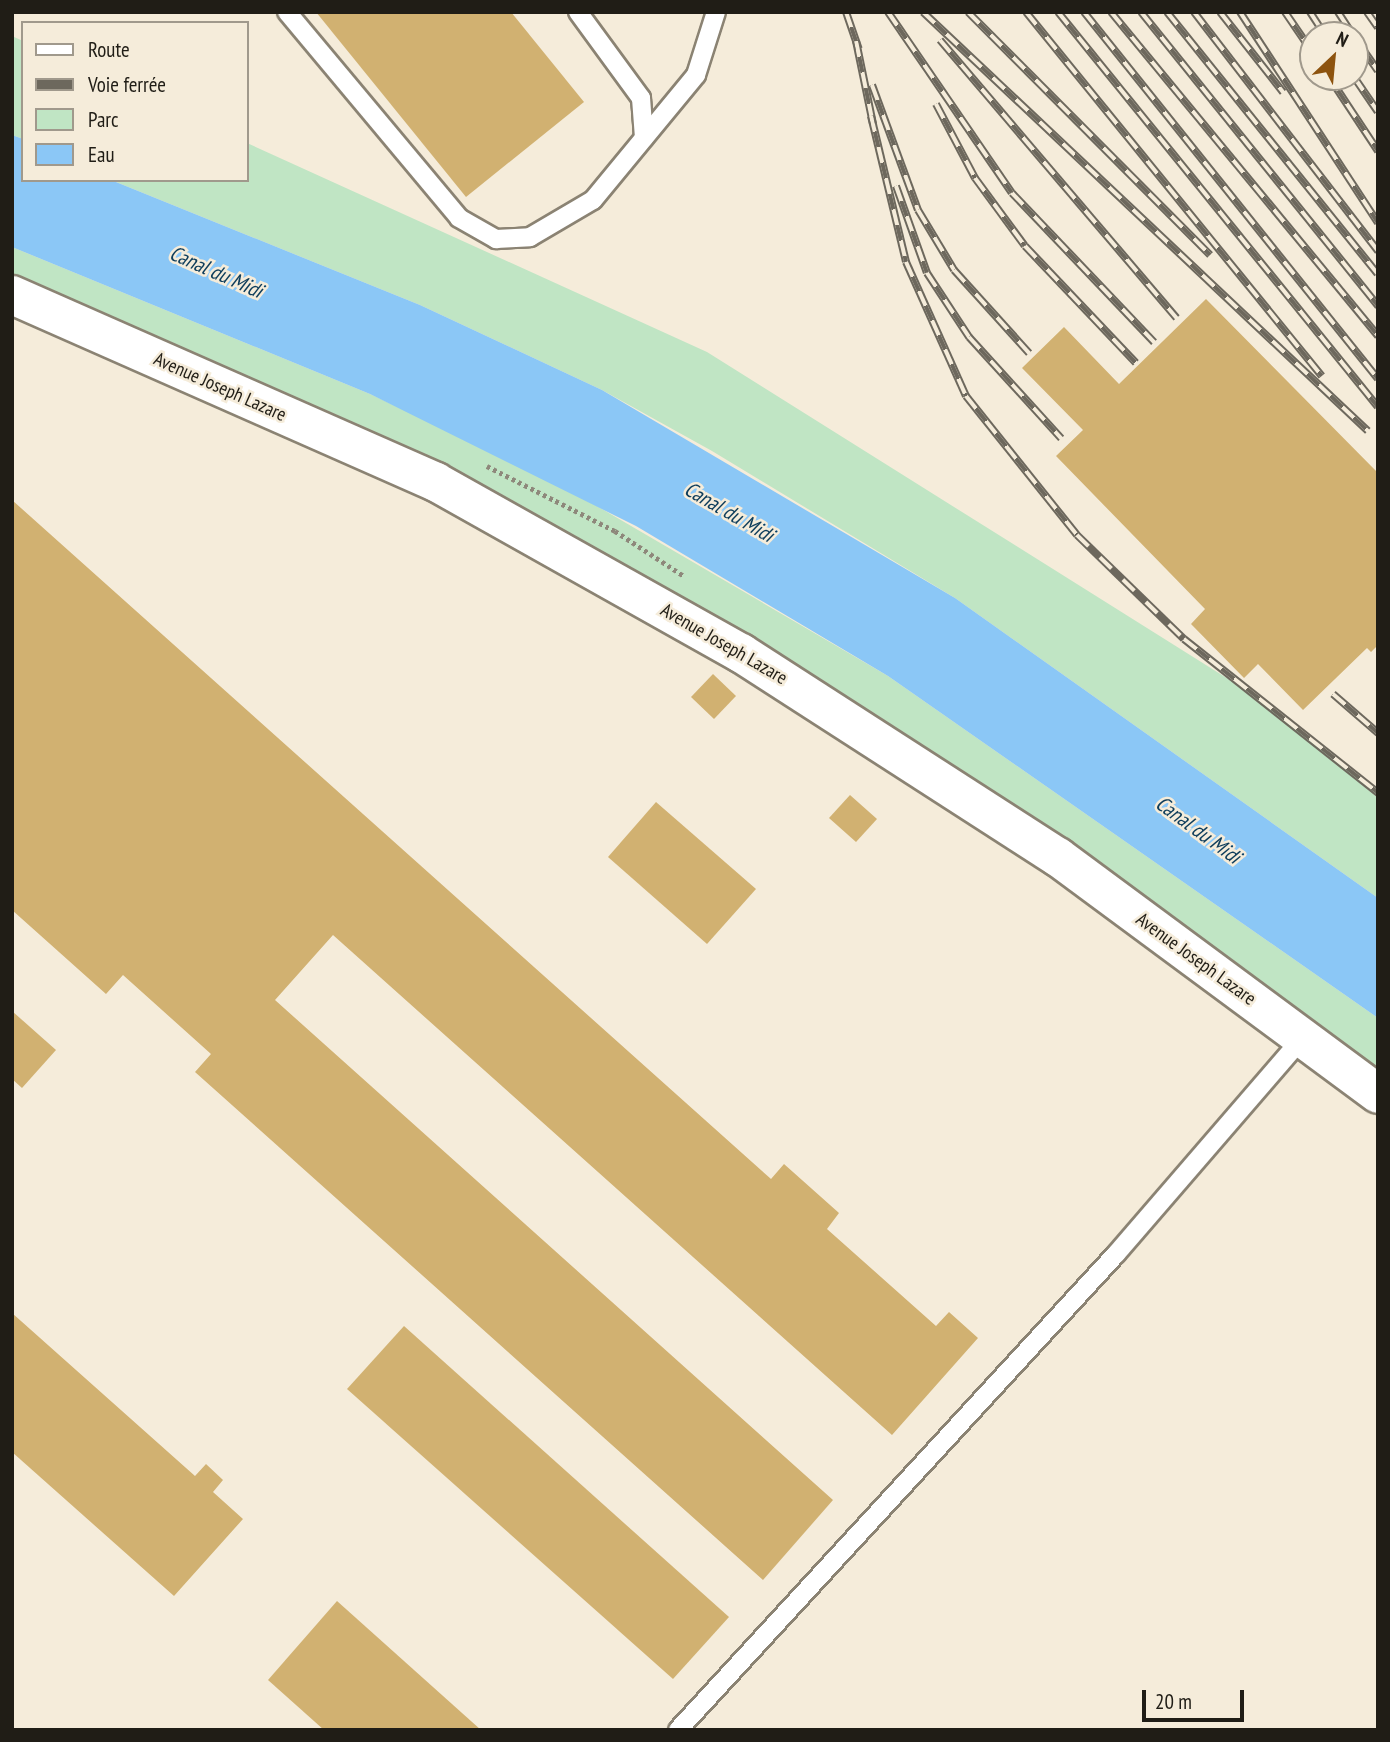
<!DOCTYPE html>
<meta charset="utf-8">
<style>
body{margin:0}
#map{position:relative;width:1390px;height:1742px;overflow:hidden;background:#f5ecda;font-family:"PT Sans Narrow",sans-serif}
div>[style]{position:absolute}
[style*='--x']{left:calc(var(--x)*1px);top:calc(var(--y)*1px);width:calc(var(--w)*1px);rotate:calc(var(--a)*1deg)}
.green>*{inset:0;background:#c0e5c4}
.water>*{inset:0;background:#8bc7f6}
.building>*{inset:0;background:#d1b171}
.path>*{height:4.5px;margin-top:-2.25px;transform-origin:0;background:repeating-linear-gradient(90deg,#8e887b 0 3.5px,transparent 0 7px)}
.roads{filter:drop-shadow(2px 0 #8b8373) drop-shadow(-2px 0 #8b8373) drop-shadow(0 2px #8b8373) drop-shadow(0 -2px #8b8373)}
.lane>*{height:18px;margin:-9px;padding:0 9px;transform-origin:9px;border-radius:9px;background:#fff}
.secondary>*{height:38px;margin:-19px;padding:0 19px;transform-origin:19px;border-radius:19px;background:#fff}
.rail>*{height:8px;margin-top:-4px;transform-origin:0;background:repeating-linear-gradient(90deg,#f5ecda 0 16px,#6d685d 0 32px);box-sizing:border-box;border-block:2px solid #6d685d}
span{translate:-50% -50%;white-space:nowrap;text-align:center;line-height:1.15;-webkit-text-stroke:5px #f5ecda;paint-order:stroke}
.street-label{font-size:19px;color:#201d16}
.water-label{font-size:21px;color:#0e3d5b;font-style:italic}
.frame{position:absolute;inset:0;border:14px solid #201d16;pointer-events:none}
.legend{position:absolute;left:21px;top:21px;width:228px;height:161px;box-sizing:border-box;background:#f5ecda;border:2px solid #a0998c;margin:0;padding:9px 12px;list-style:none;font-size:21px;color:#201d16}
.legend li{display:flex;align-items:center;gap:14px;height:35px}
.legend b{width:35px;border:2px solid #a0998c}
.north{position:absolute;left:1299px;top:21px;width:70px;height:70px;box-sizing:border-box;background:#f5ecda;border:2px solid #a0998c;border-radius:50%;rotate:26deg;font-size:19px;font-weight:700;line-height:28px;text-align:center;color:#201d16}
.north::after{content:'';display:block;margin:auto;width:24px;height:32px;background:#8d530e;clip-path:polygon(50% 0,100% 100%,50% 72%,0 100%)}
.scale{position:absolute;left:1142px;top:1690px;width:102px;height:32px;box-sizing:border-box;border:4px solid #201d16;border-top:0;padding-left:9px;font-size:21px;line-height:24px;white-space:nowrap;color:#201d16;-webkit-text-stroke:5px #f5ecda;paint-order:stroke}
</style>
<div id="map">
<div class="green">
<i style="clip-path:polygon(12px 36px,23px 41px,23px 139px,12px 135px)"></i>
<i style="clip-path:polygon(247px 143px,707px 352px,1241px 687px,1378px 790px,1378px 898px,955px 598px,712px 451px,602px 390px,420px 305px,111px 180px,247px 180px)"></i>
<i style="clip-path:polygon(12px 247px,370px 394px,554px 481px,888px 676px,1378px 1018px,1378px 1115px,1175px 937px,741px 653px,12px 295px)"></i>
</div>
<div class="water">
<i style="clip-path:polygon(12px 135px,23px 139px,23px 180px,111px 180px,420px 305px,602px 390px,955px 598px,1378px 898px,1378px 1018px,888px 676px,636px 526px,370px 394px,12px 247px)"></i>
</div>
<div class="building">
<i style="clip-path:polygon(316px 12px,511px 12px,584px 102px,466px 197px)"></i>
<i style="clip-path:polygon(1206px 299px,1378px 473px,1378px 645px,1371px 652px,1367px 648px,1303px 710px,1258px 664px,1244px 678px,1191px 624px,1205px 609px,1056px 456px,1083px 430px,1022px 368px,1064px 327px,1119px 384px)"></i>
<i style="clip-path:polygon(12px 500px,771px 1179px,784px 1164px,839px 1213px,827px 1229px,936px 1326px,949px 1312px,978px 1338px,892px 1435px,333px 935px,275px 1000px,833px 1500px,763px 1580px,195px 1072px,211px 1054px,123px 975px,106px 994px,12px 910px)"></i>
<i style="clip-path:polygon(713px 674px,736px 696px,714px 719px,691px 697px)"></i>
<i style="clip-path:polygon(850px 795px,877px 819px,856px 842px,829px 818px)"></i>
<i style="clip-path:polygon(656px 802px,756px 889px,707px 944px,608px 857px)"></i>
<i style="clip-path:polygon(12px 1011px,56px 1050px,22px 1088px,12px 1079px)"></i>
<i style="clip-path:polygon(12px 1313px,195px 1476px,206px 1464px,223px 1480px,213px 1492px,243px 1519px,174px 1596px,12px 1452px)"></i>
<i style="clip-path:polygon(404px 1326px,729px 1617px,673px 1679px,347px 1389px)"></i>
<i style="clip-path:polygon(337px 1601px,481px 1730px,324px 1730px,268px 1680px)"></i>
</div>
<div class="path">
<i style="--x:487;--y:466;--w:144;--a:26.9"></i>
<i style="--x:615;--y:531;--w:82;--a:33.1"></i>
</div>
<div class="roads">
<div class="lane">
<i style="--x:287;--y:12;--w:268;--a:50.1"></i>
<i style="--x:459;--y:218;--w:43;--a:29.6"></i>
<i style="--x:496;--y:239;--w:34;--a:-3"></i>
<i style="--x:530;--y:237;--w:73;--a:-30.4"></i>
<i style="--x:593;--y:200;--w:162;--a:-50.5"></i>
<i style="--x:696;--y:75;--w:66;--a:-72.4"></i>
<i style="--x:578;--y:12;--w:107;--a:53.8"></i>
<i style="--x:641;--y:98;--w:40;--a:85.7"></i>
<i style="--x:678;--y:1730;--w:647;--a:-47.38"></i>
<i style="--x:1116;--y:1254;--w:286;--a:-49.2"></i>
</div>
<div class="secondary">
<i style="--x:12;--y:295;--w:463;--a:23.8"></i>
<i style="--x:436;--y:482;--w:350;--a:29.3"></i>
<i style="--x:741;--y:653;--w:377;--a:32.8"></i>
<i style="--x:1058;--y:857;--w:398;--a:36.5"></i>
</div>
</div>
<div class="rail">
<i style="--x:846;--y:12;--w:39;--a:71"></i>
<i style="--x:888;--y:12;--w:219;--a:55.6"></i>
<i style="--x:1012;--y:193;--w:206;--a:46.4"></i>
<i style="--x:923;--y:12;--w:611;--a:43.28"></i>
<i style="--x:968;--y:12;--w:343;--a:45.1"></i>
<i style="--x:1026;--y:12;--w:469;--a:50.9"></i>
<i style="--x:1058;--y:12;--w:508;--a:50.99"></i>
<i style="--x:1084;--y:12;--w:470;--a:51.3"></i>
<i style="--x:1111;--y:12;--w:420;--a:50.5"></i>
<i style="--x:1141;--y:12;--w:378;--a:51.1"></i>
<i style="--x:1167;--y:12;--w:336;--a:51.2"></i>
<i style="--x:1194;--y:12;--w:302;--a:52.4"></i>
<i style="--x:1220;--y:12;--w:102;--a:51.8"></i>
<i style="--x:1240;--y:12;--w:252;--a:56.8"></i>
<i style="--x:1285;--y:12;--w:50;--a:55.7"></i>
<i style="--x:1310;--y:12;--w:27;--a:57"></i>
<i style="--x:1338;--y:12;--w:27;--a:57"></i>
<i style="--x:1367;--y:12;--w:19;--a:55"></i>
<i style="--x:1355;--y:38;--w:40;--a:55.1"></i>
<i style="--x:940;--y:40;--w:365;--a:49.6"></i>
<i style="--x:856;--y:41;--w:85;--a:78.4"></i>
<i style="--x:1329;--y:77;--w:89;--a:56.5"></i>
<i style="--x:1354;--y:77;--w:42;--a:55.6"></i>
<i style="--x:872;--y:85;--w:133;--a:69.8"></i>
<i style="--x:918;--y:210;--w:70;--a:59"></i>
<i style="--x:954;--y:270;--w:112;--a:47.9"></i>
<i style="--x:936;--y:104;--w:84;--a:62.2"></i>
<i style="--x:975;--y:178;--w:84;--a:53.7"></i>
<i style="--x:1025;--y:246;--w:161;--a:46.5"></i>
<i style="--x:871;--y:116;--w:150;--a:76.5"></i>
<i style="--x:906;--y:262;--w:147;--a:65.9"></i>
<i style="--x:966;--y:396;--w:178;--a:51.4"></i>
<i style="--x:1077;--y:535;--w:149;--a:44.2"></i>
<i style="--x:1184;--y:639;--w:248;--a:38.4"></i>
<i style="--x:896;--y:186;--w:92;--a:70.4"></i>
<i style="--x:927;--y:273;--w:77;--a:56.7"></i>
<i style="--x:969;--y:337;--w:137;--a:47.7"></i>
<i style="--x:1333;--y:694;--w:60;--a:40.9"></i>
</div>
<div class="street-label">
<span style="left:220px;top:387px;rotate:24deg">Avenue Joseph Lazare</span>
<span style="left:724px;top:644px;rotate:30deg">Avenue Joseph Lazare</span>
<span style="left:1196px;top:959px;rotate:36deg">Avenue Joseph Lazare</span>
</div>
<div class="water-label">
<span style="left:216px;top:272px;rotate:24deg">Canal du Midi</span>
<span style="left:729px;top:512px;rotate:30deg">Canal du Midi</span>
<span style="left:1198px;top:830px;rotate:36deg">Canal du Midi</span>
</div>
<div class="frame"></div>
<ul class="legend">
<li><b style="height:9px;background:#fff"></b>Route</li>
<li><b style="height:9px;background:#6d685d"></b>Voie ferrée</li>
<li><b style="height:19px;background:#c0e5c4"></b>Parc</li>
<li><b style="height:19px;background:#8bc7f6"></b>Eau</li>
</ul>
<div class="north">N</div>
<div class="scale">20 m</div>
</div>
